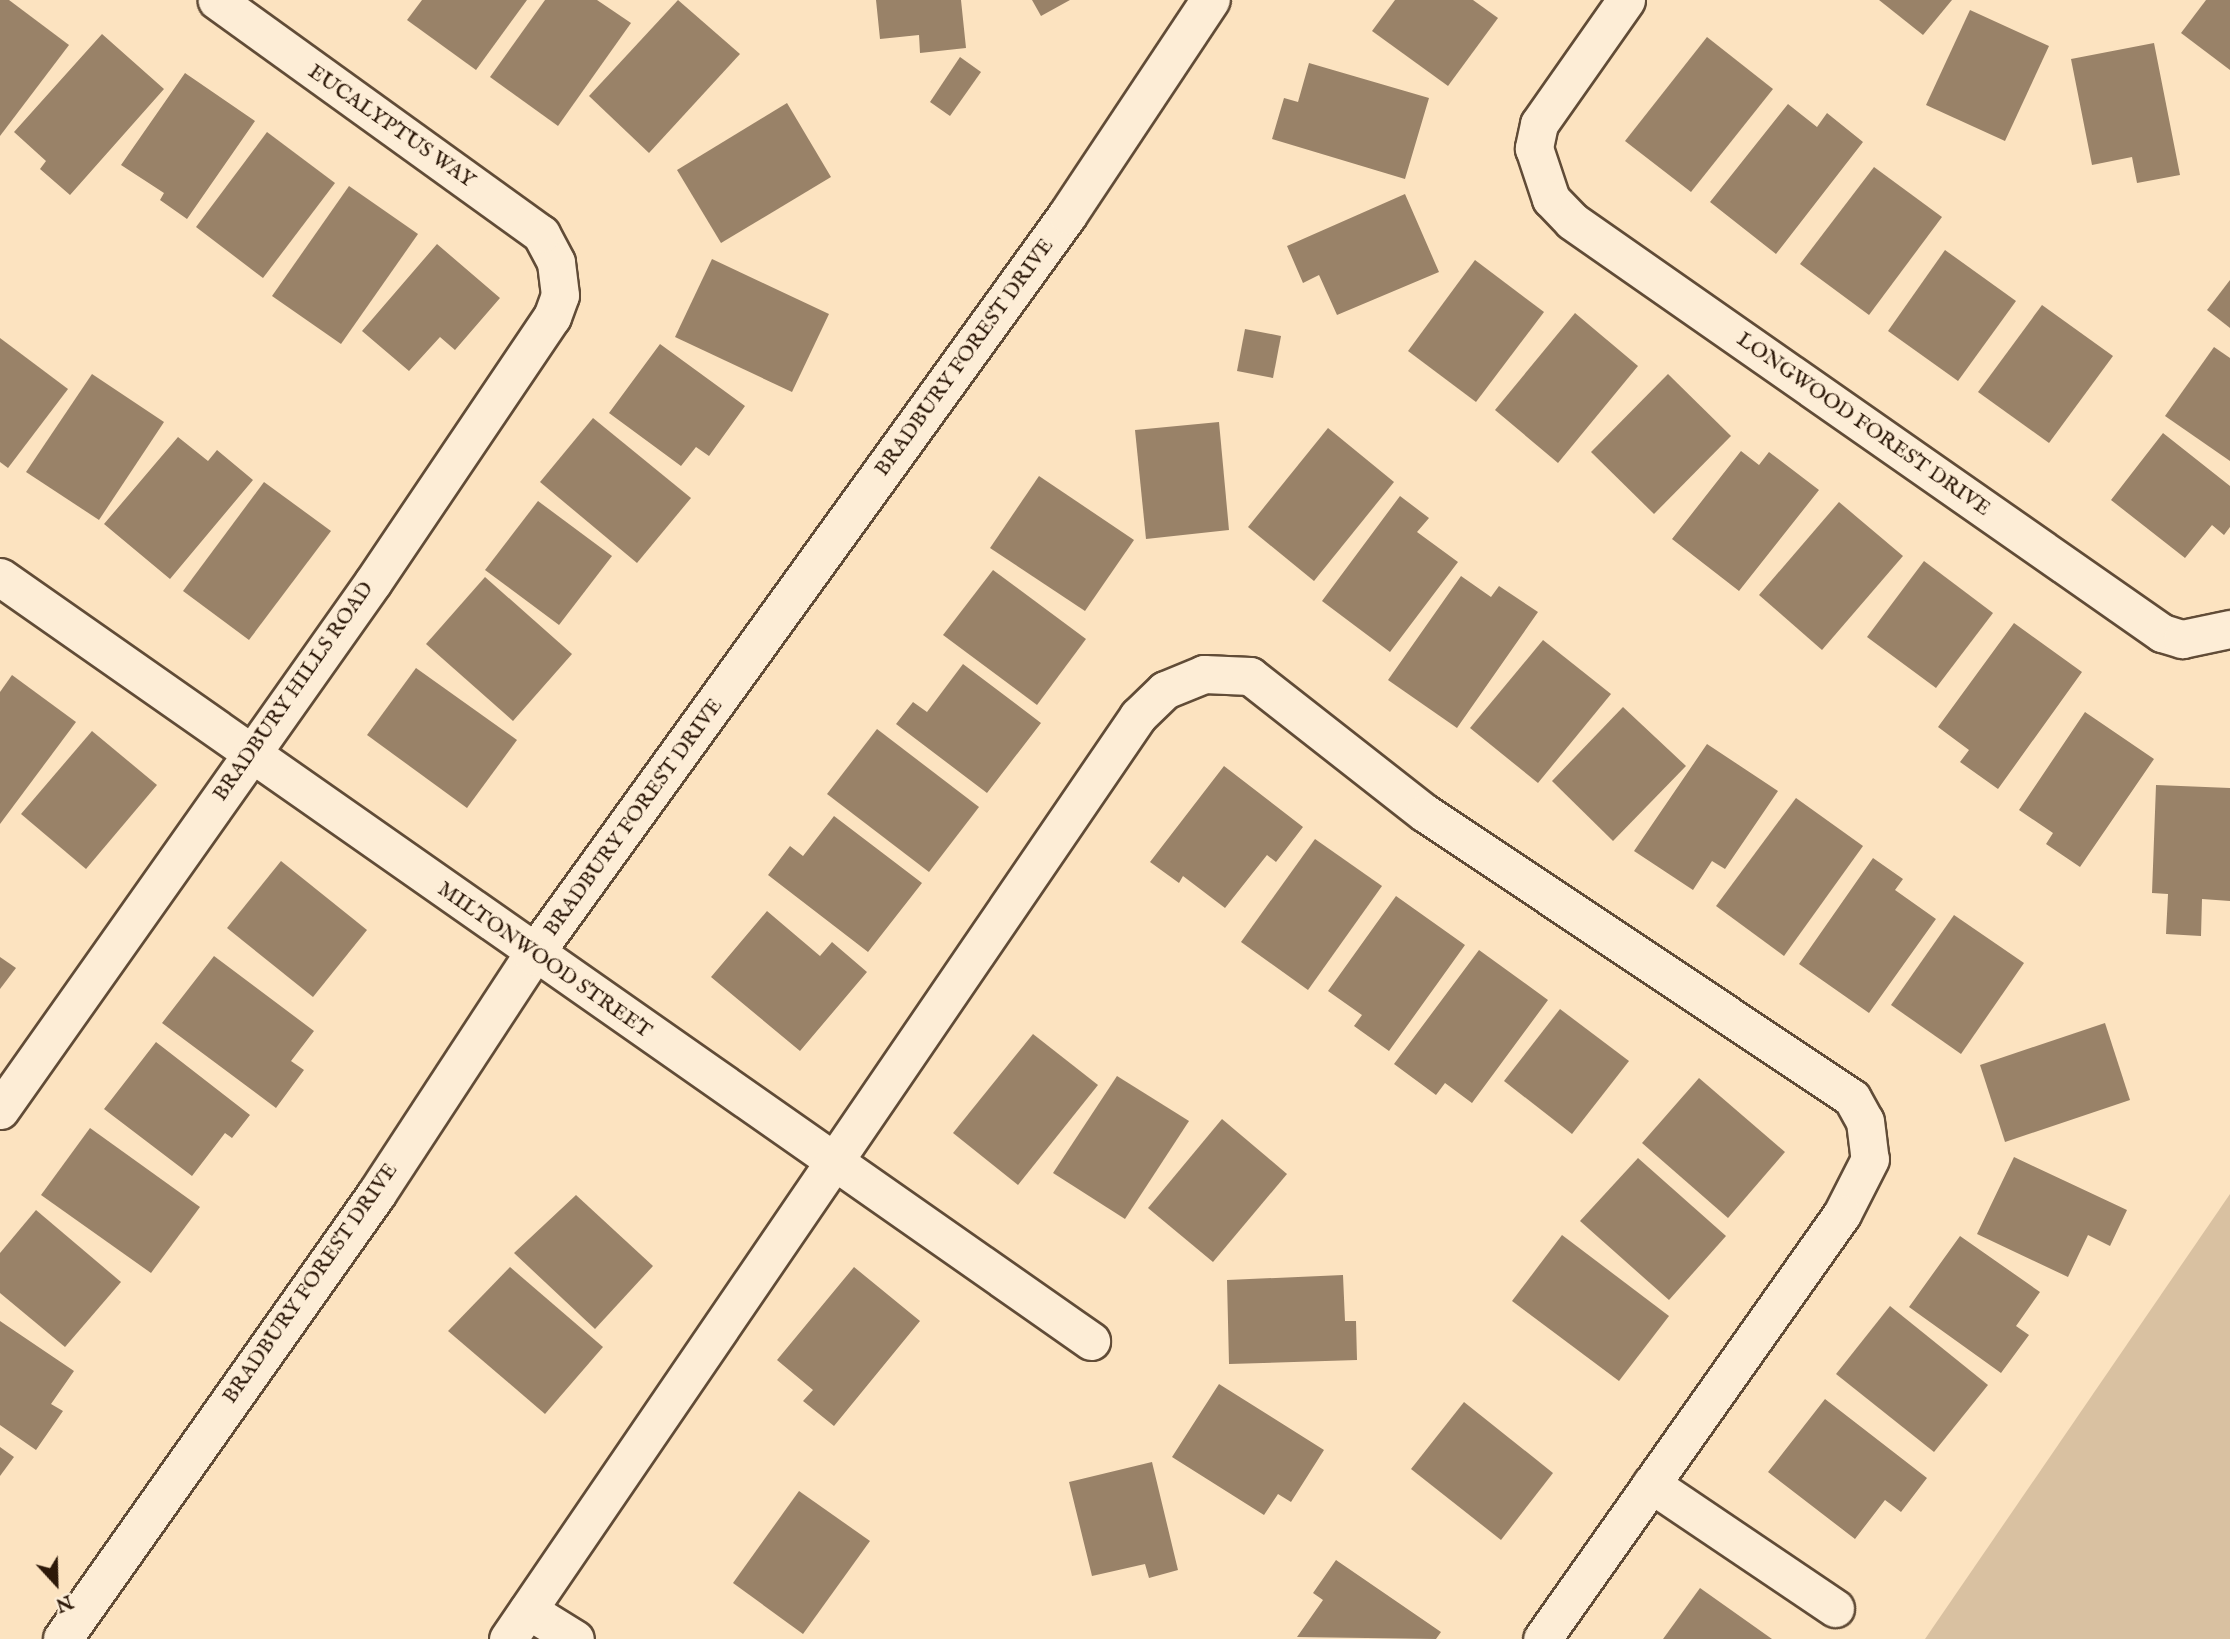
<!DOCTYPE html>
<style>
body{margin:0}
#map{position:relative;width:2230px;height:1639px;overflow:hidden;background:#fce3c0;font-family:"IM FELL English",serif}
div>[style]{position:absolute}
[style*='--x']{left:calc(var(--x)*1px);top:calc(var(--y)*1px);width:calc(var(--w)*1px);rotate:calc(var(--a)*1deg)}
.green>*{inset:0;background:#d9c1a1}
.building>*{inset:0;background:#998268}
.roads{filter:drop-shadow(2px 0 #614c37) drop-shadow(-2px 0 #614c37) drop-shadow(0 2px #614c37) drop-shadow(0 -2px #614c37)}
.minor>*{height:37px;margin:-18.5px;padding:0 18.5px;transform-origin:18.5px;border-radius:18.5px;background:#fdedd6}
.tertiary>*{height:38px;margin:-19px;padding:0 19px;transform-origin:19px;border-radius:19px;background:#fdedd6}
span{translate:-50% -50%;white-space:nowrap;text-align:center;line-height:1.15;-webkit-text-stroke:5px #fdedd6;paint-order:stroke}
.street-label{font-size:21px;color:#2d1909}
.north{position:absolute;left:21px;top:1548px;width:70px;height:70px;-webkit-text-stroke:5px #fdedd6;paint-order:stroke;rotate:158deg;font-size:19px;font-weight:700;line-height:28px;text-align:center;color:#2d1909}
.north::after{content:'';display:block;margin:auto;width:24px;height:32px;background:#2d1909;clip-path:polygon(50% 0,100% 100%,50% 72%,0 100%)}
</style>
<div id="map">
<div class="green">
<i style="clip-path:polygon(2230px 1194px,2230px 1639px,1925px 1639px)"></i>
</div>
<div class="building">
<i style="clip-path:polygon(0 0,9px 0,69px 45px,0 136px)"></i>
<i style="clip-path:polygon(422px 0,527px 0,476px 70px,407px 20px)"></i>
<i style="clip-path:polygon(545px 0,597px 0,631px 23px,558px 126px,490px 77px)"></i>
<i style="clip-path:polygon(678px 0,740px 54px,649px 153px,589px 96px)"></i>
<i style="clip-path:polygon(876px 0,961px 0,966px 48px,920px 53px,919px 35px,880px 39px)"></i>
<i style="clip-path:polygon(1032px 0,1070px 0,1041px 16px)"></i>
<i style="clip-path:polygon(1395px 0,1473px 0,1498px 18px,1448px 86px,1372px 31px)"></i>
<i style="clip-path:polygon(1879px 0,1952px 0,1923px 35px)"></i>
<i style="clip-path:polygon(2206px 0,2230px 0,2230px 70px,2181px 33px)"></i>
<i style="clip-path:polygon(1970px 10px,2049px 46px,2005px 141px,1926px 105px)"></i>
<i style="clip-path:polygon(102px 34px,164px 89px,70px 195px,40px 169px,46px 161px,14px 132px)"></i>
<i style="clip-path:polygon(1707px 37px,1773px 89px,1691px 192px,1625px 141px)"></i>
<i style="clip-path:polygon(2154px 43px,2180px 175px,2137px 183px,2132px 157px,2092px 165px,2071px 59px)"></i>
<i style="clip-path:polygon(960px 57px,981px 72px,950px 116px,930px 102px)"></i>
<i style="clip-path:polygon(1309px 63px,1429px 98px,1405px 179px,1272px 139px,1284px 98px,1298px 102px)"></i>
<i style="clip-path:polygon(185px 73px,255px 121px,187px 219px,160px 200px,164px 193px,121px 165px)"></i>
<i style="clip-path:polygon(787px 103px,831px 177px,721px 243px,677px 170px)"></i>
<i style="clip-path:polygon(1788px 104px,1817px 127px,1827px 113px,1863px 142px,1776px 254px,1710px 202px)"></i>
<i style="clip-path:polygon(267px 132px,335px 183px,263px 278px,196px 227px)"></i>
<i style="clip-path:polygon(1874px 167px,1942px 217px,1869px 315px,1800px 264px)"></i>
<i style="clip-path:polygon(349px 186px,418px 234px,341px 344px,272px 296px)"></i>
<i style="clip-path:polygon(1405px 194px,1439px 272px,1337px 315px,1319px 275px,1303px 283px,1287px 246px)"></i>
<i style="clip-path:polygon(437px 244px,500px 298px,455px 350px,440px 337px,409px 371px,362px 331px)"></i>
<i style="clip-path:polygon(1945px 250px,2016px 301px,1958px 381px,1888px 331px)"></i>
<i style="clip-path:polygon(712px 259px,829px 314px,792px 392px,675px 337px)"></i>
<i style="clip-path:polygon(1475px 260px,1544px 312px,1476px 402px,1408px 351px)"></i>
<i style="clip-path:polygon(2230px 280px,2230px 328px,2207px 310px)"></i>
<i style="clip-path:polygon(2042px 305px,2113px 356px,2049px 443px,1978px 392px)"></i>
<i style="clip-path:polygon(1575px 313px,1638px 366px,1558px 463px,1495px 410px)"></i>
<i style="clip-path:polygon(1245px 329px,1281px 336px,1273px 378px,1237px 371px)"></i>
<i style="clip-path:polygon(0 338px,68px 389px,8px 468px,0 462px)"></i>
<i style="clip-path:polygon(660px 344px,745px 406px,709px 456px,696px 447px,681px 466px,609px 413px)"></i>
<i style="clip-path:polygon(2214px 347px,2230px 358px,2230px 461px,2165px 416px)"></i>
<i style="clip-path:polygon(92px 374px,164px 422px,99px 520px,26px 472px)"></i>
<i style="clip-path:polygon(1668px 374px,1731px 436px,1654px 514px,1591px 452px)"></i>
<i style="clip-path:polygon(593px 418px,691px 498px,637px 563px,540px 482px)"></i>
<i style="clip-path:polygon(1219px 422px,1229px 530px,1146px 539px,1135px 430px)"></i>
<i style="clip-path:polygon(1328px 428px,1394px 482px,1314px 581px,1248px 527px)"></i>
<i style="clip-path:polygon(2163px 433px,2230px 486px,2230px 527px,2224px 535px,2212px 525px,2185px 558px,2111px 500px)"></i>
<i style="clip-path:polygon(178px 437px,208px 461px,217px 450px,253px 480px,170px 579px,104px 524px)"></i>
<i style="clip-path:polygon(1741px 451px,1759px 465px,1769px 452px,1819px 490px,1739px 591px,1672px 539px)"></i>
<i style="clip-path:polygon(1039px 476px,1134px 540px,1085px 611px,990px 548px)"></i>
<i style="clip-path:polygon(264px 482px,331px 531px,249px 640px,183px 591px)"></i>
<i style="clip-path:polygon(1400px 496px,1429px 518px,1417px 532px,1458px 562px,1390px 652px,1322px 601px)"></i>
<i style="clip-path:polygon(538px 501px,612px 556px,559px 625px,485px 570px)"></i>
<i style="clip-path:polygon(1839px 502px,1903px 556px,1822px 650px,1759px 595px)"></i>
<i style="clip-path:polygon(1924px 561px,1993px 613px,1936px 688px,1867px 637px)"></i>
<i style="clip-path:polygon(993px 570px,1086px 639px,1037px 705px,943px 635px)"></i>
<i style="clip-path:polygon(1461px 576px,1491px 597px,1499px 586px,1538px 612px,1457px 728px,1388px 680px)"></i>
<i style="clip-path:polygon(485px 577px,572px 654px,513px 721px,426px 644px)"></i>
<i style="clip-path:polygon(2014px 623px,2082px 672px,1998px 789px,1960px 762px,1969px 750px,1938px 727px)"></i>
<i style="clip-path:polygon(1543px 640px,1611px 694px,1538px 783px,1470px 728px)"></i>
<i style="clip-path:polygon(963px 664px,1041px 723px,987px 793px,896px 724px,913px 702px,927px 712px)"></i>
<i style="clip-path:polygon(416px 668px,517px 740px,467px 808px,367px 735px)"></i>
<i style="clip-path:polygon(12px 675px,76px 722px,0 824px,0 692px)"></i>
<i style="clip-path:polygon(1623px 707px,1686px 766px,1613px 841px,1552px 781px)"></i>
<i style="clip-path:polygon(2085px 712px,2154px 759px,2080px 867px,2046px 844px,2053px 833px,2019px 810px)"></i>
<i style="clip-path:polygon(877px 729px,979px 807px,929px 872px,827px 794px)"></i>
<i style="clip-path:polygon(92px 731px,157px 785px,86px 869px,21px 814px)"></i>
<i style="clip-path:polygon(1707px 744px,1778px 791px,1725px 869px,1712px 861px,1693px 890px,1634px 851px)"></i>
<i style="clip-path:polygon(1224px 766px,1303px 827px,1276px 862px,1267px 855px,1225px 908px,1183px 876px,1179px 883px,1150px 862px)"></i>
<i style="clip-path:polygon(2156px 785px,2230px 788px,2230px 901px,2202px 899px,2201px 936px,2166px 934px,2168px 894px,2152px 893px)"></i>
<i style="clip-path:polygon(1796px 798px,1863px 846px,1784px 956px,1716px 906px)"></i>
<i style="clip-path:polygon(834px 816px,922px 883px,868px 952px,768px 875px,790px 846px,803px 856px)"></i>
<i style="clip-path:polygon(1315px 839px,1382px 886px,1308px 990px,1241px 942px)"></i>
<i style="clip-path:polygon(1873px 858px,1903px 879px,1895px 890px,1936px 919px,1869px 1013px,1799px 964px)"></i>
<i style="clip-path:polygon(281px 861px,367px 930px,313px 997px,227px 928px)"></i>
<i style="clip-path:polygon(1396px 896px,1465px 945px,1389px 1051px,1354px 1026px,1362px 1015px,1328px 991px)"></i>
<i style="clip-path:polygon(767px 911px,820px 956px,832px 942px,867px 972px,800px 1051px,711px 977px)"></i>
<i style="clip-path:polygon(1954px 915px,2024px 963px,1961px 1054px,1891px 1005px)"></i>
<i style="clip-path:polygon(1479px 950px,1548px 1000px,1472px 1103px,1445px 1083px,1436px 1095px,1394px 1064px)"></i>
<i style="clip-path:polygon(214px 956px,314px 1031px,291px 1061px,304px 1070px,276px 1108px,162px 1023px)"></i>
<i style="clip-path:polygon(0 957px,16px 968px,0 989px)"></i>
<i style="clip-path:polygon(1560px 1009px,1629px 1061px,1572px 1134px,1504px 1081px)"></i>
<i style="clip-path:polygon(2105px 1023px,2130px 1100px,2005px 1142px,1980px 1065px)"></i>
<i style="clip-path:polygon(1033px 1034px,1098px 1085px,1018px 1185px,953px 1133px)"></i>
<i style="clip-path:polygon(156px 1042px,250px 1115px,232px 1138px,225px 1133px,192px 1176px,104px 1109px)"></i>
<i style="clip-path:polygon(1117px 1076px,1189px 1121px,1125px 1219px,1053px 1173px)"></i>
<i style="clip-path:polygon(1699px 1078px,1785px 1152px,1728px 1218px,1642px 1143px)"></i>
<i style="clip-path:polygon(1222px 1119px,1287px 1174px,1213px 1262px,1148px 1208px)"></i>
<i style="clip-path:polygon(90px 1128px,200px 1207px,151px 1273px,41px 1195px)"></i>
<i style="clip-path:polygon(2014px 1157px,2127px 1210px,2110px 1246px,2088px 1235px,2068px 1277px,1977px 1234px)"></i>
<i style="clip-path:polygon(1638px 1158px,1726px 1236px,1669px 1300px,1580px 1221px)"></i>
<i style="clip-path:polygon(576px 1195px,653px 1266px,595px 1329px,514px 1253px)"></i>
<i style="clip-path:polygon(36px 1210px,121px 1282px,65px 1347px,0 1293px,0 1253px)"></i>
<i style="clip-path:polygon(1562px 1235px,1669px 1316px,1619px 1381px,1512px 1301px)"></i>
<i style="clip-path:polygon(1960px 1236px,2040px 1292px,2016px 1326px,2029px 1335px,2001px 1373px,1909px 1307px)"></i>
<i style="clip-path:polygon(510px 1267px,603px 1347px,545px 1414px,448px 1331px)"></i>
<i style="clip-path:polygon(854px 1267px,920px 1321px,834px 1426px,803px 1401px,813px 1390px,777px 1360px)"></i>
<i style="clip-path:polygon(1343px 1275px,1345px 1321px,1356px 1321px,1357px 1360px,1229px 1364px,1227px 1280px)"></i>
<i style="clip-path:polygon(1890px 1306px,1988px 1385px,1934px 1452px,1836px 1374px)"></i>
<i style="clip-path:polygon(0 1321px,74px 1371px,51px 1404px,63px 1411px,36px 1450px,0 1425px)"></i>
<i style="clip-path:polygon(1219px 1384px,1324px 1450px,1291px 1502px,1278px 1494px,1264px 1515px,1172px 1457px)"></i>
<i style="clip-path:polygon(1825px 1399px,1927px 1478px,1901px 1512px,1885px 1500px,1855px 1539px,1768px 1472px)"></i>
<i style="clip-path:polygon(1464px 1402px,1553px 1473px,1501px 1540px,1411px 1469px)"></i>
<i style="clip-path:polygon(0 1447px,14px 1457px,0 1476px)"></i>
<i style="clip-path:polygon(1152px 1462px,1178px 1570px,1149px 1578px,1145px 1564px,1092px 1576px,1069px 1482px)"></i>
<i style="clip-path:polygon(799px 1491px,870px 1541px,803px 1634px,733px 1583px)"></i>
<i style="clip-path:polygon(1336px 1560px,1441px 1632px,1436px 1639px,1297px 1637px,1323px 1600px,1313px 1593px)"></i>
<i style="clip-path:polygon(1700px 1588px,1772px 1639px,1663px 1639px)"></i>
</div>
<div class="roads">
<div class="minor">
<i style="--x:1626;--y:0;--w:151;--a:125.1"></i>
<i style="--x:1539;--y:124;--w:25;--a:102"></i>
<i style="--x:1534;--y:148;--w:54;--a:71.6"></i>
<i style="--x:1551;--y:199;--w:30;--a:46"></i>
<i style="--x:1572;--y:221;--w:720;--a:34.93"></i>
<i style="--x:2162;--y:633;--w:21;--a:17"></i>
<i style="--x:2182;--y:639;--w:49;--a:-11.8"></i>
<i style="--x:0;--y:577;--w:1332;--a:35"></i>
<i style="--x:0;--y:1110;--w:646;--a:-54.76"></i>
<i style="--x:373;--y:582;--w:320;--a:-56"></i>
<i style="--x:552;--y:317;--w:23;--a:-70"></i>
<i style="--x:560;--y:295;--w:33;--a:-97"></i>
<i style="--x:556;--y:262;--w:32;--a:-118"></i>
<i style="--x:541;--y:234;--w:400;--a:-144.2"></i>
<i style="--x:1651;--y:1484;--w:222;--a:34"></i>
<i style="--x:528;--y:1610;--w:55;--a:31.7"></i>
<i style="--x:508;--y:1639;--w:1118;--a:-55.68"></i>
<i style="--x:1138;--y:716;--w:37;--a:-44"></i>
<i style="--x:1165;--y:690;--w:42;--a:-22.3"></i>
<i style="--x:1204;--y:674;--w:46;--a:2.5"></i>
<i style="--x:1250;--y:676;--w:222;--a:38.1"></i>
<i style="--x:1425;--y:813;--w:513;--a:33.72"></i>
<i style="--x:1852;--y:1098;--w:26;--a:61"></i>
<i style="--x:1865;--y:1121;--w:38;--a:83"></i>
<i style="--x:1870;--y:1159;--w:62;--a:117"></i>
<i style="--x:1842;--y:1214;--w:520;--a:125.22"></i>
</div>
<div class="tertiary">
<i style="--x:63;--y:1639;--w:545;--a:-54.79"></i>
<i style="--x:377;--y:1194;--w:285;--a:-56.8"></i>
<i style="--x:533;--y:956;--w:914;--a:-54.17"></i>
<i style="--x:1068;--y:215;--w:258;--a:-56.4"></i>
</div>
</div>
<div class="street-label">
<span style="left:391px;top:127px;rotate:35deg">EUCALYPTUS WAY</span>
<span style="left:965px;top:358px;rotate:-54deg">BRADBURY FOREST DRIVE</span>
<span style="left:1863px;top:425px;rotate:35deg">LONGWOOD FOREST DRIVE</span>
<span style="left:294px;top:692px;rotate:-55deg">BRADBURY HILLS ROAD</span>
<span style="left:634px;top:818px;rotate:-54deg">BRADBURY FOREST DRIVE</span>
<span style="left:544px;top:961px;rotate:35deg">MILTONWOOD STREET</span>
<span style="left:311px;top:1284px;rotate:-55deg">BRADBURY FOREST DRIVE</span>
</div>
<div class="north">N</div>
</div>
